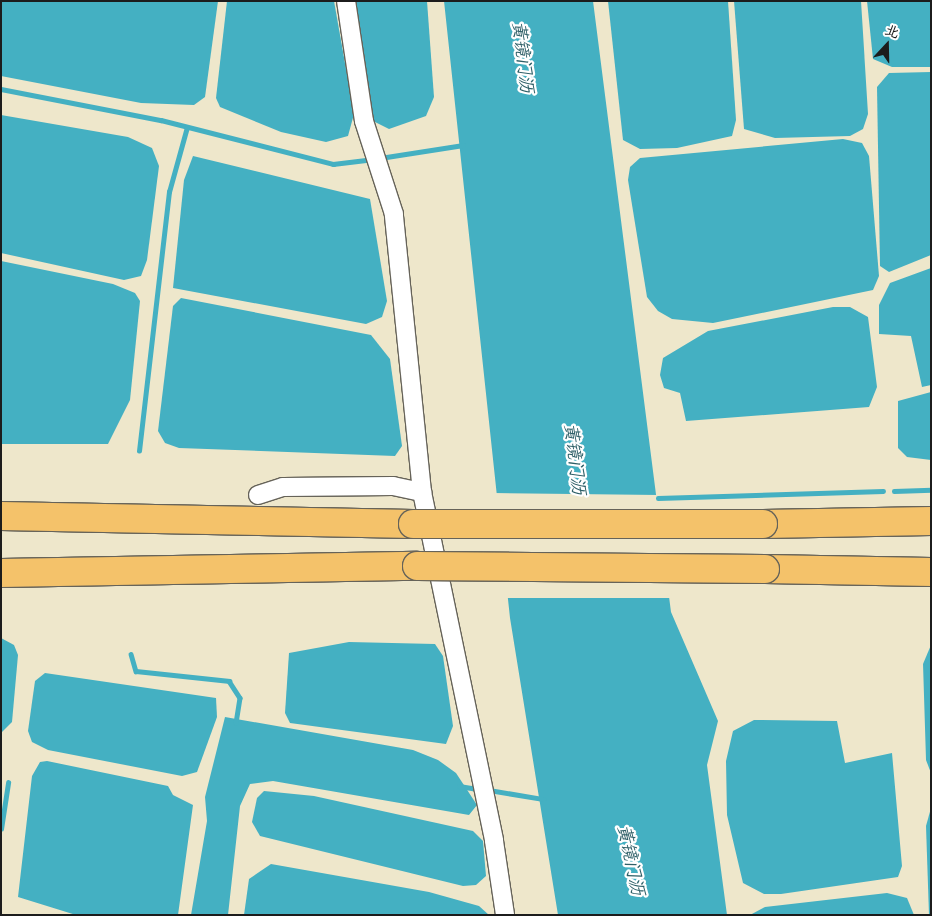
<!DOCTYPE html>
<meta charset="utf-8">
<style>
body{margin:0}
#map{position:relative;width:932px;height:916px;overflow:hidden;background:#eee7cb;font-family:"Patrick Hand","LXGW WenKai TC",sans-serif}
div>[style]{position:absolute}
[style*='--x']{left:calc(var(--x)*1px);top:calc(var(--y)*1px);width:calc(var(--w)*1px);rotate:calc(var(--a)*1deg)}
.water>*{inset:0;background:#44b0c2}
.pier>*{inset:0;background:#eee7cb}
.stream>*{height:4.5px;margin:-2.25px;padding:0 2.25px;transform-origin:2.25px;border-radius:2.25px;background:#44b0c2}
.roads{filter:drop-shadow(1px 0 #666359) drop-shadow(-1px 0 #666359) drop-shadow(0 1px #666359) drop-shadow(0 -1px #666359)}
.minor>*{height:18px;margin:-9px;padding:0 9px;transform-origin:9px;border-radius:9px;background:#fff}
.trunk>*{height:28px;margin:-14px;padding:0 14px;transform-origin:14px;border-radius:14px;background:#f4c26a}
.bridges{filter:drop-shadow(1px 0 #666359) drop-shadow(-1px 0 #666359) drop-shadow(0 1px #666359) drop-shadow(0 -1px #666359)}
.trunk-bridge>*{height:28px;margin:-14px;padding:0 14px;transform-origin:14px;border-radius:14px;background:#f4c26a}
span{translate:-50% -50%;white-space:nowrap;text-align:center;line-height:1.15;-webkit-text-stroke:4.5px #fff;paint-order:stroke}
.water-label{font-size:18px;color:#2e5f67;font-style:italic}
.frame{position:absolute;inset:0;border:2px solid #1c1c1c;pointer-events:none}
.north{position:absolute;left:862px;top:20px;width:50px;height:50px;-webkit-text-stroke:4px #fff;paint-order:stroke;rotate:21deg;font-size:14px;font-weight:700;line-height:20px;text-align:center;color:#1c1c1c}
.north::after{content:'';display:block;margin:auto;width:18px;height:22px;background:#1c1c1c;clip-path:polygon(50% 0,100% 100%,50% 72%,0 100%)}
</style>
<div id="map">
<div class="water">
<i style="clip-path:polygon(1px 1px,218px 1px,205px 97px,194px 105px,141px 103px,1px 76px)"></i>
<i style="clip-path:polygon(227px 1px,334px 1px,354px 114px,348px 136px,326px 142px,281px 132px,220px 107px,216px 98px)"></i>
<i style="clip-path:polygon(353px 1px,427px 1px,434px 97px,426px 116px,389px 129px,373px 121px)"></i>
<i style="clip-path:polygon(444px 1px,593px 1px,671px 612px,718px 721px,707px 765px,727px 915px,558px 915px,510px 618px)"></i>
<i style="clip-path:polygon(608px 1px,728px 1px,736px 120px,732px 136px,677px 148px,640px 149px,623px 140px)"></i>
<i style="clip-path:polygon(734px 1px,861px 1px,868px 114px,863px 129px,850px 136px,775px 138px,744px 129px)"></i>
<i style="clip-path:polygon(867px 1px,931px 1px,931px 67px,892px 67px,873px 59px)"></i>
<i style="clip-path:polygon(931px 72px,931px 255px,889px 272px,880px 266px,877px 87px,889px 73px)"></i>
<i style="clip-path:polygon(1px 115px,128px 137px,152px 148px,159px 166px,147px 260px,141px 276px,124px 280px,1px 253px)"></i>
<i style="clip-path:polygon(843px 139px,862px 143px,869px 156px,879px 276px,873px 290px,713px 323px,672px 319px,658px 311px,647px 297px,628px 180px,630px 167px,640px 158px)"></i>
<i style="clip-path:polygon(193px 156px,370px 199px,387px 301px,382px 317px,366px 324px,173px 288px,184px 180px)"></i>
<i style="clip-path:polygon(1px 261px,113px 284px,135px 293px,140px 301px,130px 400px,108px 444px,1px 444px)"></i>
<i style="clip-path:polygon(931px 268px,931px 385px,922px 387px,911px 336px,879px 334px,879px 305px,890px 283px)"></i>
<i style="clip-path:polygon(181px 298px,371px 335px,390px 359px,402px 446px,395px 456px,179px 448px,165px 443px,158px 431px,173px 306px)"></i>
<i style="clip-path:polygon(833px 307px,850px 307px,868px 317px,877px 387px,869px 407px,686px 421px,680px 393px,664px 388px,660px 375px,663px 358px,708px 331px)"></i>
<i style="clip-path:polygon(931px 392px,931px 460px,907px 457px,898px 448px,898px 401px)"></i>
<i style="clip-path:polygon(1px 638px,14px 645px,18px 655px,12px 722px,1px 733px)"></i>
<i style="clip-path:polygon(349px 642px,435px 644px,443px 656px,453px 726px,446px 744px,290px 723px,285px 713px,289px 653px)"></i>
<i style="clip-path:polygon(931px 645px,931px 773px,926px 760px,923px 664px)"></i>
<i style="clip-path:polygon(45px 673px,216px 698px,217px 717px,197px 772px,182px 776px,48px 750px,32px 742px,28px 731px,35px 681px)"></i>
<i style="clip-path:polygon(225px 717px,413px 750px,438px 760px,456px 773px,477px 805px,469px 815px,273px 781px,250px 784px,240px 806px,228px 915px,191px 915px,207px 821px,205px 797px)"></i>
<i style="clip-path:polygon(754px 720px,837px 721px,845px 763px,892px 753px,902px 866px,898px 877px,781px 894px,764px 894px,743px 883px,727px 815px,726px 761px,733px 731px)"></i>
<i style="clip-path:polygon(47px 761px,168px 786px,173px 795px,193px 805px,178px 915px,76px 915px,18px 897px,32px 776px,40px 762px)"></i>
<i style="clip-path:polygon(264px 791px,314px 796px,473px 831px,483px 841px,486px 876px,476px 885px,463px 886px,260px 836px,252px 822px,257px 798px)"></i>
<i style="clip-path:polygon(931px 808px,931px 915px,929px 915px,926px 826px)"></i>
<i style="clip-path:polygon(271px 864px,429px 892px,479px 906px,489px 915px,244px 915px,249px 879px)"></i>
<i style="clip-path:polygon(887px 893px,907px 898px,914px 915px,750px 915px,765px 907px)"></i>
</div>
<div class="pier">
<i style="clip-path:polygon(494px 493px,659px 495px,672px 598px,505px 598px)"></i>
</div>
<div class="stream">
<i style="--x:1;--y:89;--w:163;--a:11"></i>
<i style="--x:161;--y:120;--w:178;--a:14.3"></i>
<i style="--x:333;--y:164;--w:39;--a:-7"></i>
<i style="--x:380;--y:158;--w:84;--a:-8.9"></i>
<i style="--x:139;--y:451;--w:261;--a:-83.4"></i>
<i style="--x:169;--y:192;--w:67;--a:-74.5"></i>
<i style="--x:894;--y:491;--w:37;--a:-2"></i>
<i style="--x:658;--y:498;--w:225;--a:-1.8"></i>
<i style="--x:131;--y:654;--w:18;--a:74"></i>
<i style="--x:136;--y:671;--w:94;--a:6.1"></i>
<i style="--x:229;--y:681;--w:20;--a:57"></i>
<i style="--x:240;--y:698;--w:25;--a:99"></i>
<i style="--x:459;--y:786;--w:20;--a:9"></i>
<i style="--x:489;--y:790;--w:55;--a:9.5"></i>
<i style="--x:1;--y:829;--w:47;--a:-81.3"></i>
</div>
<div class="roads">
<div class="minor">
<i style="--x:422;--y:492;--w:356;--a:78.3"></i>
<i style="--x:494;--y:841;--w:75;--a:81.5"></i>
<i style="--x:258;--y:495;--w:26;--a:-18"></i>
<i style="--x:283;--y:487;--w:110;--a:-0.5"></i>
<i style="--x:393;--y:486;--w:30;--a:12"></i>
<i style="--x:422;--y:492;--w:279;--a:-95.8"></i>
<i style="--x:394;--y:214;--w:98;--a:-107.9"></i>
<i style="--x:364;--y:121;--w:121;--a:-98.5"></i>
</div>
<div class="trunk">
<i style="--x:1;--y:516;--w:412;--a:1.1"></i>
<i style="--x:763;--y:524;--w:168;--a:-1"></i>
<i style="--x:765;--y:569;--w:166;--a:1"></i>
<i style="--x:1;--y:573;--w:416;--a:-1"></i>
</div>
</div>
<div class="bridges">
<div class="trunk-bridge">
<i style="--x:413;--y:524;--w:350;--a:0"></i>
<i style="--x:417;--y:566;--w:348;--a:0.5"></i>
</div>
</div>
<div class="water-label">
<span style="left:523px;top:57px;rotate:83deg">黄镜门沥</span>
<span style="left:575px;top:459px;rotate:83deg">黄镜门沥</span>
<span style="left:631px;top:860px;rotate:78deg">黄镜门沥</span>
</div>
<div class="frame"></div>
<div class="north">北</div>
</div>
